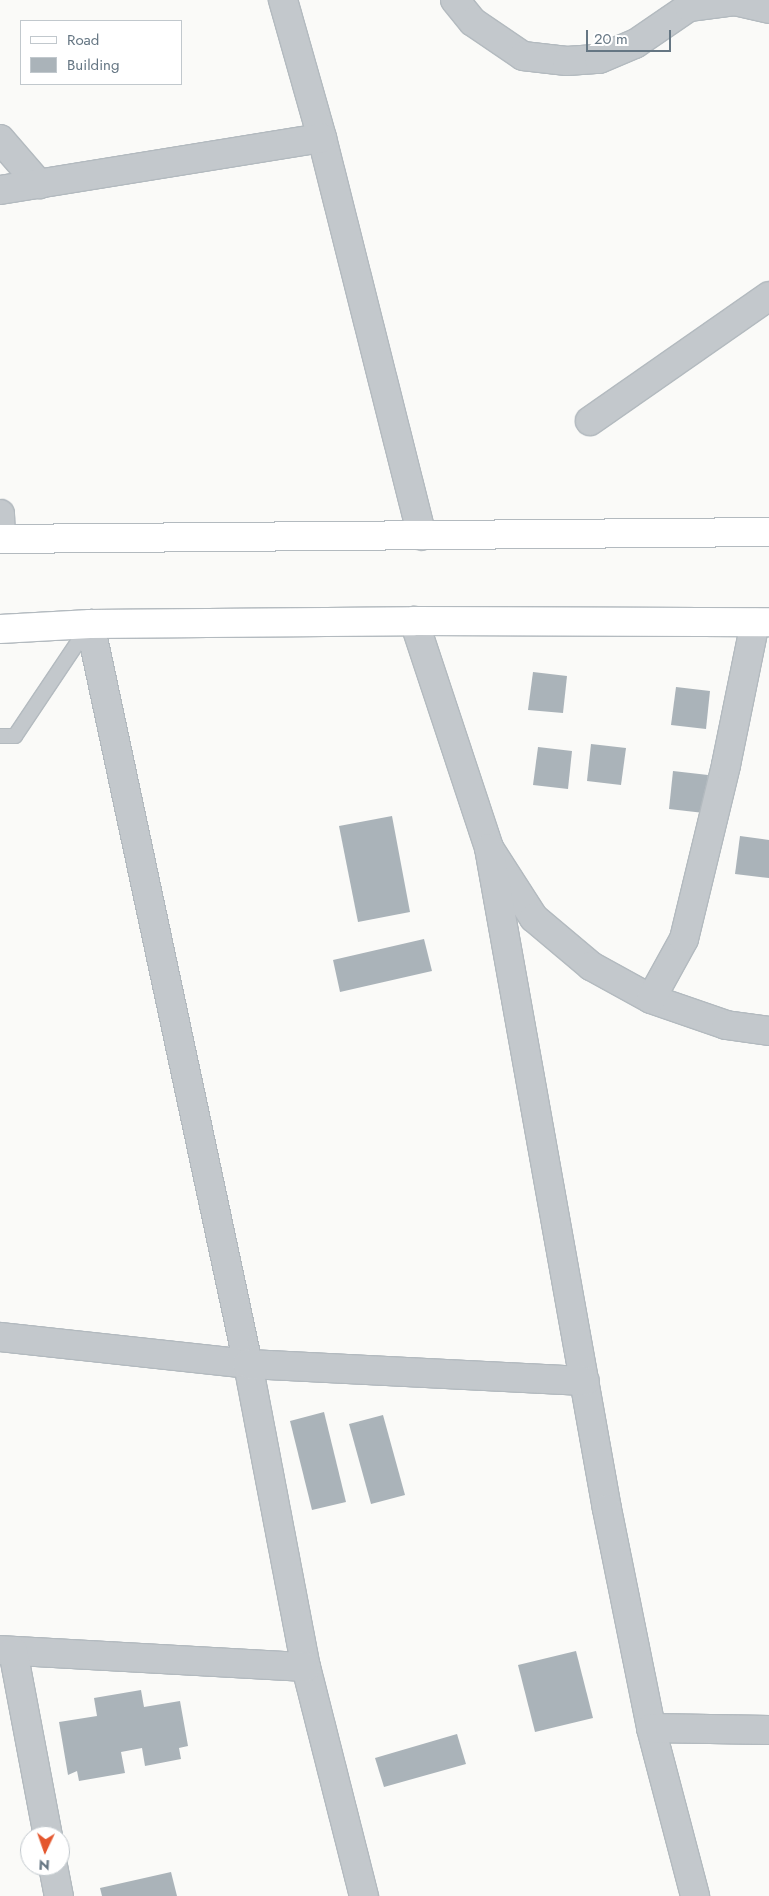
<!DOCTYPE html>
<style>
body{margin:0}
#map{position:relative;width:769px;height:1896px;overflow:hidden;background:#fafaf8;font-family:Jost,sans-serif}
div>[style]{position:absolute}
[style*='--x']{left:calc(var(--x)*1px);top:calc(var(--y)*1px);width:calc(var(--w)*1px);rotate:calc(var(--a)*1deg)}
.building>*{inset:0;background:#aab3b9}
.roads{filter:drop-shadow(1px 0 #b3babf) drop-shadow(-1px 0 #b3babf) drop-shadow(0 1px #b3babf) drop-shadow(0 -1px #b3babf)}
.lane>*{height:14px;margin:-7px;padding:0 7px;transform-origin:7px;border-radius:7px;background:#c3c8cc}
.street>*{height:28px;margin:-14px;padding:0 14px;transform-origin:14px;border-radius:14px;background:#c3c8cc}
.secondary>*{height:28px;margin:-14px;padding:0 14px;transform-origin:14px;border-radius:14px;background:#fff}
span{translate:-50% -50%;white-space:nowrap;text-align:center;line-height:1.15;-webkit-text-stroke:5px #fff;paint-order:stroke}
.legend{position:absolute;left:20px;top:20px;width:162px;height:65px;box-sizing:border-box;background:#fff;border:1px solid #c1c8cd;margin:0;padding:6px 9px;list-style:none;font-size:15px;color:#657683}
.legend li{display:flex;align-items:center;gap:10px;height:25px}
.legend b{width:25px;border:1px solid #c1c8cd}
.north{position:absolute;left:20px;top:1826px;width:50px;height:50px;box-sizing:border-box;background:#fff;border:1px solid #c1c8cd;border-radius:50%;rotate:183deg;font-size:14px;font-weight:700;line-height:20px;text-align:center;color:#657683}
.north::after{content:'';display:block;margin:auto;width:18px;height:22px;background:#e4572e;clip-path:polygon(50% 0,100% 100%,50% 72%,0 100%)}
.scale{position:absolute;left:586px;top:30px;width:85px;height:22px;box-sizing:border-box;border:2px solid #657683;border-top:0;padding-left:6px;font-size:15px;line-height:18px;white-space:nowrap;color:#657683;-webkit-text-stroke:4px #fff;paint-order:stroke}
</style>
<div id="map">
<div class="building">
<i style="clip-path:polygon(533px 672px,567px 676px,563px 713px,528px 710px)"></i>
<i style="clip-path:polygon(676px 687px,710px 691px,706px 729px,671px 725px)"></i>
<i style="clip-path:polygon(591px 744px,626px 748px,621px 785px,587px 781px)"></i>
<i style="clip-path:polygon(538px 747px,572px 751px,568px 789px,533px 785px)"></i>
<i style="clip-path:polygon(673px 771px,708px 775px,704px 813px,669px 809px)"></i>
<i style="clip-path:polygon(392px 816px,410px 912px,358px 922px,339px 826px)"></i>
<i style="clip-path:polygon(740px 836px,769px 840px,769px 878px,735px 874px)"></i>
<i style="clip-path:polygon(424px 939px,432px 971px,340px 992px,333px 960px)"></i>
<i style="clip-path:polygon(324px 1412px,346px 1502px,312px 1510px,290px 1421px)"></i>
<i style="clip-path:polygon(383px 1415px,405px 1495px,371px 1504px,349px 1424px)"></i>
<i style="clip-path:polygon(576px 1651px,593px 1718px,535px 1732px,518px 1665px)"></i>
<i style="clip-path:polygon(141px 1690px,144px 1707px,180px 1701px,188px 1746px,179px 1748px,181px 1759px,145px 1766px,142px 1748px,121px 1752px,125px 1773px,79px 1781px,77px 1771px,68px 1775px,59px 1722px,97px 1716px,94px 1698px)"></i>
<i style="clip-path:polygon(457px 1734px,466px 1764px,384px 1787px,375px 1758px)"></i>
<i style="clip-path:polygon(171px 1872px,177px 1896px,102px 1896px,100px 1888px)"></i>
</div>
<div class="roads">
<div class="lane">
<i style="--x:0;--y:736;--w:15;--a:0"></i>
<i style="--x:15;--y:736;--w:135;--a:-56.2"></i>
</div>
<div class="street">
<i style="--x:283;--y:0;--w:143;--a:74.2"></i>
<i style="--x:322;--y:138;--w:410;--a:75.9"></i>
<i style="--x:455;--y:0;--w:28;--a:51"></i>
<i style="--x:473;--y:22;--w:60;--a:34.2"></i>
<i style="--x:523;--y:56;--w:44;--a:6.5"></i>
<i style="--x:567;--y:61;--w:32;--a:-4"></i>
<i style="--x:599;--y:59;--w:39;--a:-23"></i>
<i style="--x:635;--y:44;--w:65;--a:-34.4"></i>
<i style="--x:689;--y:7;--w:46;--a:-7.4"></i>
<i style="--x:735;--y:1;--w:35;--a:13"></i>
<i style="--x:0;--y:139;--w:60;--a:49.1"></i>
<i style="--x:0;--y:190;--w:326;--a:-9.2"></i>
<i style="--x:590;--y:421;--w:218;--a:-34.9"></i>
<i style="--x:0;--y:514;--w:25;--a:88"></i>
<i style="--x:414;--y:621;--w:239;--a:71.7"></i>
<i style="--x:489;--y:848;--w:83;--a:57.3"></i>
<i style="--x:534;--y:918;--w:75;--a:40.1"></i>
<i style="--x:591;--y:966;--w:68;--a:28.8"></i>
<i style="--x:651;--y:999;--w:79;--a:19.1"></i>
<i style="--x:726;--y:1025;--w:43;--a:7.9"></i>
<i style="--x:90;--y:624;--w:757;--a:77.95"></i>
<i style="--x:248;--y:1364;--w:309;--a:79.2"></i>
<i style="--x:306;--y:1667;--w:236;--a:75.8"></i>
<i style="--x:489;--y:848;--w:671;--a:79.88"></i>
<i style="--x:607;--y:1509;--w:223;--a:78.6"></i>
<i style="--x:651;--y:1728;--w:174;--a:75.3"></i>
<i style="--x:651;--y:999;--w:68;--a:-61.2"></i>
<i style="--x:684;--y:939;--w:179;--a:-76.4"></i>
<i style="--x:726;--y:765;--w:146;--a:-78.5"></i>
<i style="--x:0;--y:1337;--w:249;--a:6.2"></i>
<i style="--x:248;--y:1364;--w:337;--a:2.9"></i>
<i style="--x:0;--y:1650;--w:306;--a:3.2"></i>
<i style="--x:13;--y:1651;--w:188;--a:79.3"></i>
<i style="--x:651;--y:1728;--w:118;--a:1"></i>
<i style="--x:53;--y:1866;--w:31;--a:79"></i>
</div>
<div class="secondary">
<i style="--x:0;--y:539;--w:769;--a:-0.52"></i>
<i style="--x:0;--y:629;--w:90;--a:-3.2"></i>
<i style="--x:90;--y:624;--w:324;--a:-0.5"></i>
<i style="--x:414;--y:621;--w:355;--a:0.2"></i>
</div>
</div>
<ul class="legend">
<li><b style="height:6px;background:#fff"></b>Road</li>
<li><b style="height:14px;background:#aab3b9"></b>Building</li>
</ul>
<div class="north">N</div>
<div class="scale">20 m</div>
</div>
